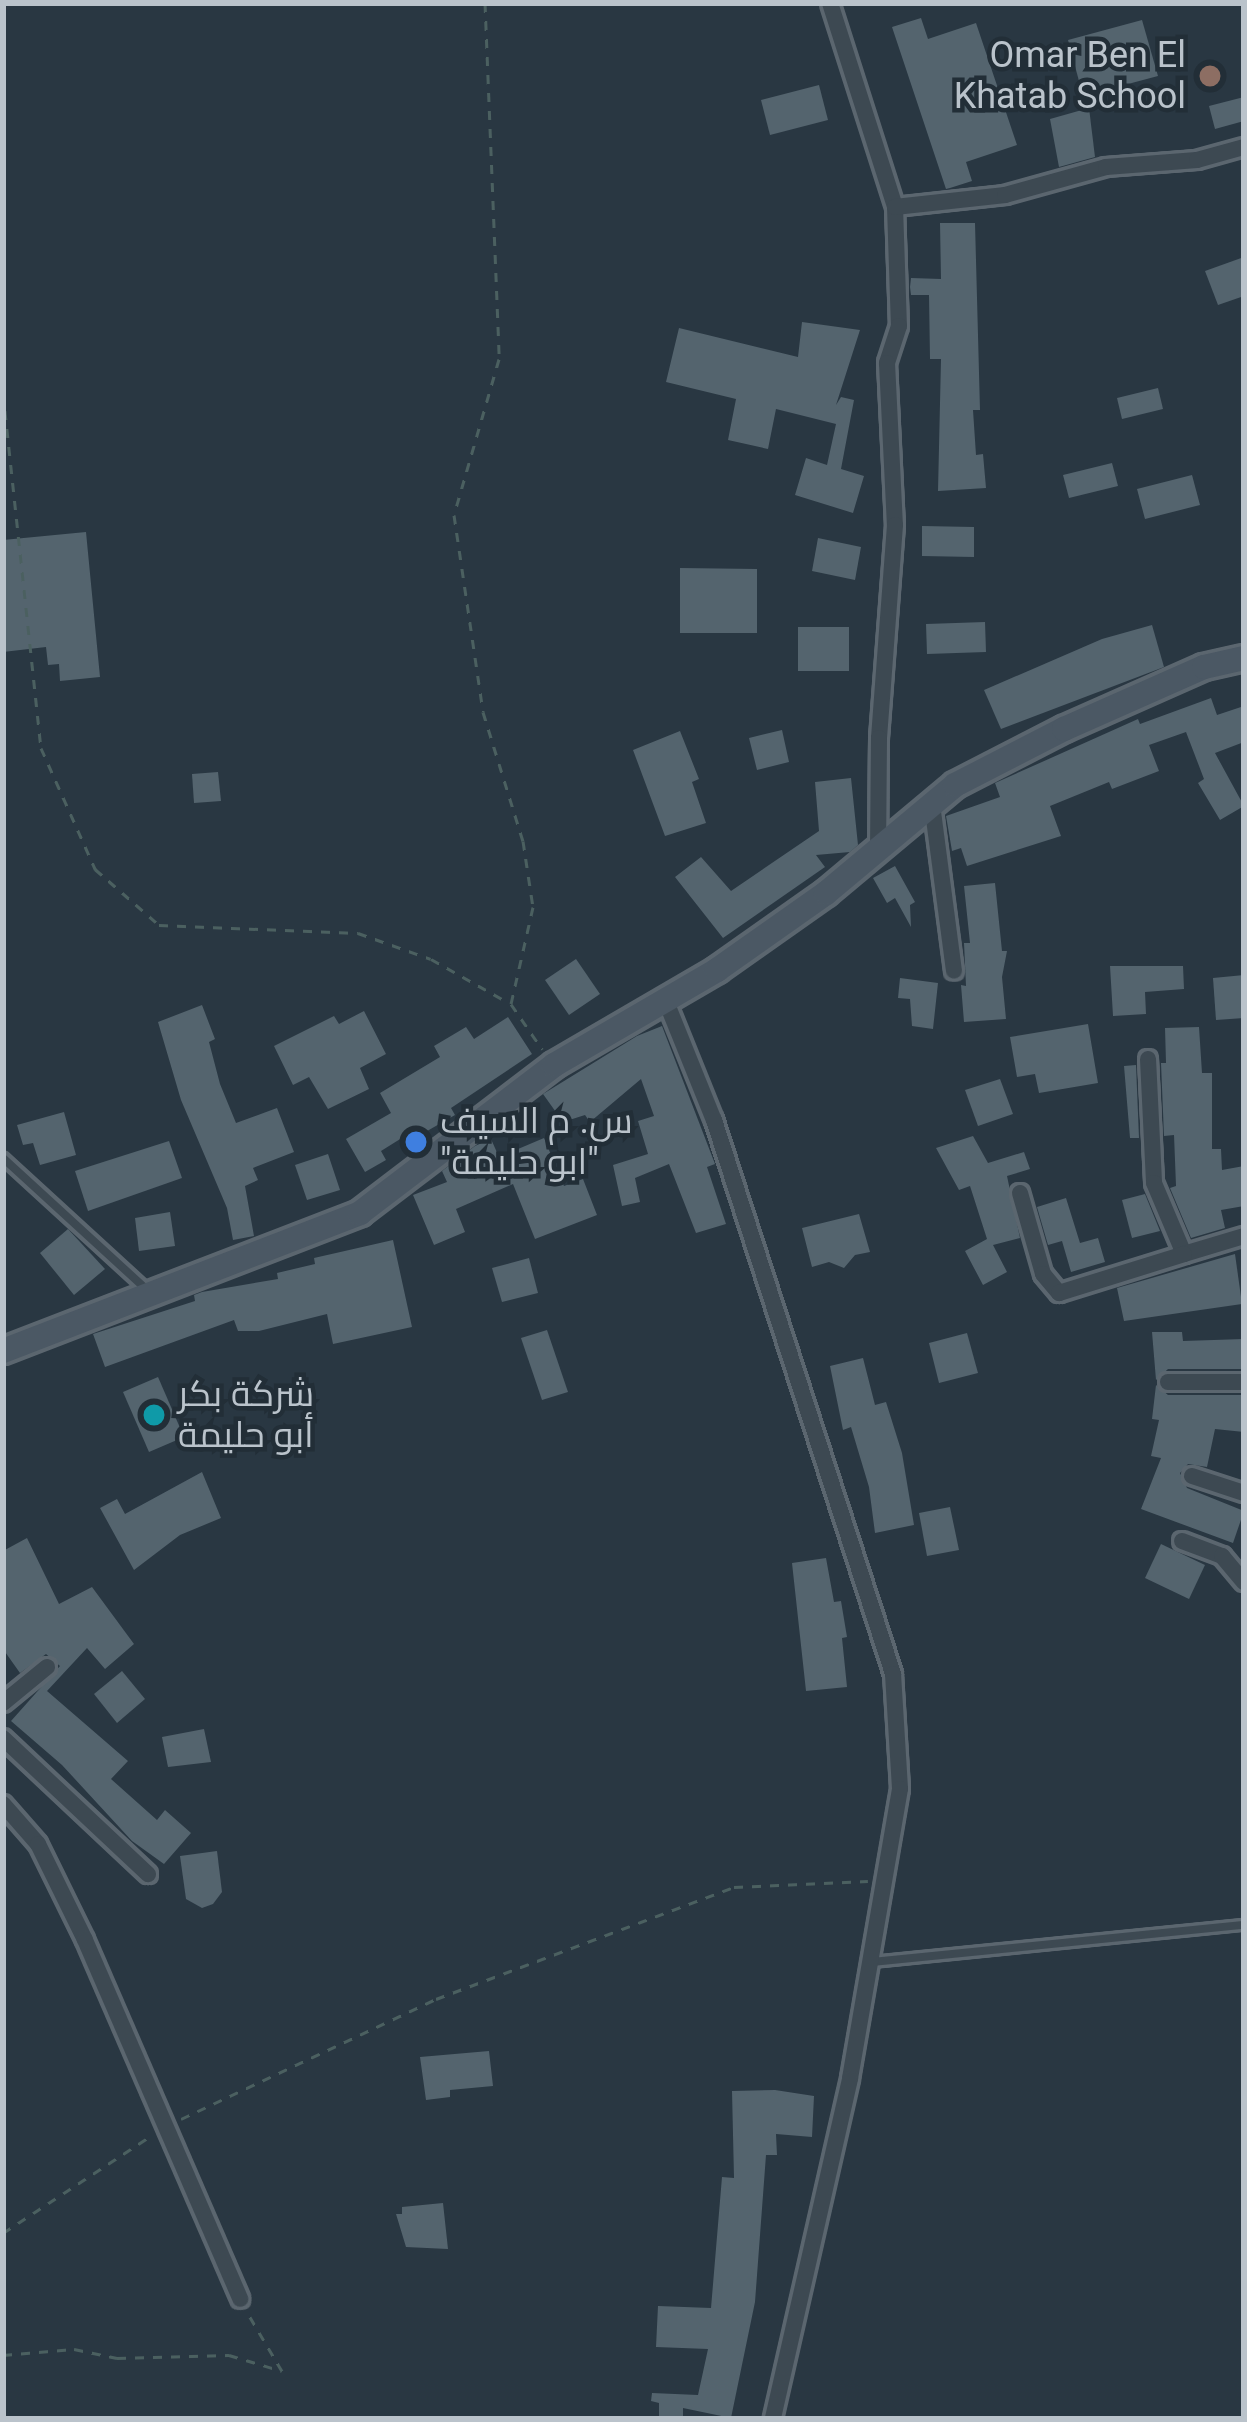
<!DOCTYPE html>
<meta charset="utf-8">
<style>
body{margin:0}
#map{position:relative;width:1247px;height:2422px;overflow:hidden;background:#293742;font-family:Roboto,Cairo,sans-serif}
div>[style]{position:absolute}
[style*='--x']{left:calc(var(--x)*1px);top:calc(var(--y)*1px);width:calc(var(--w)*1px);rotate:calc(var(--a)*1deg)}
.building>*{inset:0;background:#54646e}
.path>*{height:3px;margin-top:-1.5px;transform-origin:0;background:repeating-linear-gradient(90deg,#4b6060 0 9px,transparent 0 18px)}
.roads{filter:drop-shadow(3px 0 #5b666f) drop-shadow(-3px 0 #5b666f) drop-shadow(0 3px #5b666f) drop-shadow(0 -3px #5b666f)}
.lane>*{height:8px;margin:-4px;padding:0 4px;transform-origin:4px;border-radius:4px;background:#3d4952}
.street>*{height:16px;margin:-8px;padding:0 8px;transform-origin:8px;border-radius:8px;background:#3d4952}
.secondary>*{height:24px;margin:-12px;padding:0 12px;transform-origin:12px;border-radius:12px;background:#4b5864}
.dots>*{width:33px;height:33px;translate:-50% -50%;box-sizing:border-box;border:6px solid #222e37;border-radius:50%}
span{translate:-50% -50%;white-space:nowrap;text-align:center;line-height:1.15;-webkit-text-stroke:9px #222e37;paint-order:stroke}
.poi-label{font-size:36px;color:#bac3cb}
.right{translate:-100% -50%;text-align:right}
.left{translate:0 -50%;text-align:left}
.frame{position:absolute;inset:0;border:6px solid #bac3cb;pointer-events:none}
</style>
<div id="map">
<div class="building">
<i style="clip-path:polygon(921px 18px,928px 39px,976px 23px,1017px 145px,966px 162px,972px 181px,950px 188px,946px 189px,892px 27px)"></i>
<i style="clip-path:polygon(1142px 20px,1158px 76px,1083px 96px,1068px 40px)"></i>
<i style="clip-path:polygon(819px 85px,828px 120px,770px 135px,761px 100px)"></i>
<i style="clip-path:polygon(1244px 97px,1244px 121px,1215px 129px,1209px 106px)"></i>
<i style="clip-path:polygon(1089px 108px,1095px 157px,1059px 167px,1050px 119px)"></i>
<i style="clip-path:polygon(940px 223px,975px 223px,980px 410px,973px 410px,976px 455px,983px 454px,986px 488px,938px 491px,941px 359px,930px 359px,929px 295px,911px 295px,910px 287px,911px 278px,941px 279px)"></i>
<i style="clip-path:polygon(1244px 257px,1244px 296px,1218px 305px,1205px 271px)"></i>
<i style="clip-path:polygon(802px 322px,860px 330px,836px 405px,841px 397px,854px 400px,841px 469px,864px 476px,853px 513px,795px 495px,806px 458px,827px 465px,836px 424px,776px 409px,768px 449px,728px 440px,736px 399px,666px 382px,679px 328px,798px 357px)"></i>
<i style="clip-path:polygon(1158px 388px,1163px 409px,1122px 419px,1117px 398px)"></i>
<i style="clip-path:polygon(1112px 463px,1118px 486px,1069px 498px,1063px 475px)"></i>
<i style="clip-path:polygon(1192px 475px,1200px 505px,1145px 519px,1137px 489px)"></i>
<i style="clip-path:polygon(922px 526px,974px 527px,974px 557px,922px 556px)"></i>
<i style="clip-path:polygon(86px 532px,100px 677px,60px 681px,59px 664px,48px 665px,46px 647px,3px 652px,3px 540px)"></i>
<i style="clip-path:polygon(818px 538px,861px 547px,855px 580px,812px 571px)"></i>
<i style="clip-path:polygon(680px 568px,757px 569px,757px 633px,680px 633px)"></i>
<i style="clip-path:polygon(985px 622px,986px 652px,927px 654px,926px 624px)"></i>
<i style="clip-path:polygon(1152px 625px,1164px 667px,1001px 729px,984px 690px,1102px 639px)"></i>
<i style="clip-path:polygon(798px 627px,849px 627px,849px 671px,798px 671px)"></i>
<i style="clip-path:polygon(1211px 698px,1217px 715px,1244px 706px,1244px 742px,1215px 753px,1244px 806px,1220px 820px,1198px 783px,1204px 779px,1186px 732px,1149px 745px,1159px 771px,1112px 789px,1109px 782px,1050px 806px,1061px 836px,967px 866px,961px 848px,952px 851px,946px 816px,1000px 797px,995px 783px,1138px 719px,1140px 724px)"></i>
<i style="clip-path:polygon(782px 730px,789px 762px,757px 770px,749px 738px)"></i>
<i style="clip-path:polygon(680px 731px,699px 779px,692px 782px,706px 823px,665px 836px,633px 750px)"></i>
<i style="clip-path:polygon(218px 772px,221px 801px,194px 803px,192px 774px)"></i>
<i style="clip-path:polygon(851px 778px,858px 845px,850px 852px,816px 855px,825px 867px,723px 938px,675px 877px,701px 857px,731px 891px,819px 831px,815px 782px)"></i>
<i style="clip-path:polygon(895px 866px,915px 902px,910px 905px,911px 927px,895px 898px,887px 903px,873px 878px)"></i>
<i style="clip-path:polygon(995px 883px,1002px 951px,1007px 951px,1002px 977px,1006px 1019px,964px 1022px,961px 985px,966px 986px,964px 943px,970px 943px,964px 886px)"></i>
<i style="clip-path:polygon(576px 959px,600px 994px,569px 1015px,545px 980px)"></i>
<i style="clip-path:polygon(1110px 966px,1183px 966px,1184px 989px,1145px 992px,1146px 1014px,1113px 1016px)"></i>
<i style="clip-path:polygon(1244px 975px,1244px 1018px,1216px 1020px,1213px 978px)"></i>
<i style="clip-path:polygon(900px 978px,938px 983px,933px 1029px,912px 1026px,910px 999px,898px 998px)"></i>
<i style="clip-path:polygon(202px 1005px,215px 1039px,209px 1042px,220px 1084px,236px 1123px,277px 1108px,294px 1152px,253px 1168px,258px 1180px,245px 1186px,254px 1236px,233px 1240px,227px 1208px,181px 1100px,158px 1022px)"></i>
<i style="clip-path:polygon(364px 1011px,386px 1054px,360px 1068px,369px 1089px,328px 1109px,309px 1077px,293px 1085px,274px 1046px,334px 1016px,339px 1024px)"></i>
<i style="clip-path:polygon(508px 1017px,532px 1054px,451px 1108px,455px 1115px,408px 1142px,405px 1136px,381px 1151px,386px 1160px,365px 1172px,346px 1139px,391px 1113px,380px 1093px,440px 1057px,434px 1046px,466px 1027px,474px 1039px)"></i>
<i style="clip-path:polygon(1088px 1024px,1098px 1083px,1039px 1093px,1035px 1074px,1017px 1077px,1010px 1037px)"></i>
<i style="clip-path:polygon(662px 1026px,715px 1164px,707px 1167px,726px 1224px,696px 1233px,669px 1164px,635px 1178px,640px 1202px,622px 1206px,613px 1165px,648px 1154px,638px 1121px,654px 1116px,641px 1079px,590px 1122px,585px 1115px,563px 1122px,543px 1094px,637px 1036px)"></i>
<i style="clip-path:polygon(1199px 1027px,1202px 1073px,1212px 1073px,1212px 1149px,1221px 1149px,1222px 1170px,1244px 1166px,1244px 1206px,1221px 1210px,1225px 1228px,1191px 1238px,1170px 1188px,1176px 1186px,1174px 1135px,1164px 1136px,1161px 1063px,1166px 1063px,1165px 1028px)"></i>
<i style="clip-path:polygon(1136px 1065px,1139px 1138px,1130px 1138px,1124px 1066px)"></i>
<i style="clip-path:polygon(1000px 1079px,1013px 1114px,978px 1126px,965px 1090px)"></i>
<i style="clip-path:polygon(64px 1112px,76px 1155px,40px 1165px,33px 1143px,23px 1145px,17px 1125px)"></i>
<i style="clip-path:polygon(973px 1136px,988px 1163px,1024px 1152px,1030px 1169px,1007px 1176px,1020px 1238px,993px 1245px,1007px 1272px,983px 1285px,965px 1251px,987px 1239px,970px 1186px,959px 1190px,936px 1148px)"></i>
<i style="clip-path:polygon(544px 1138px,564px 1186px,583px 1179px,597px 1215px,535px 1239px,513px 1184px,456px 1209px,465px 1232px,434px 1245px,413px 1195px,447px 1182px,442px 1171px,475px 1146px,491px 1139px,499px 1157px)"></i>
<i style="clip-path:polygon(169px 1141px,182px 1178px,88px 1211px,75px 1171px)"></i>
<i style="clip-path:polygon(328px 1154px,340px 1190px,307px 1200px,295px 1165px)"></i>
<i style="clip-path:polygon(1145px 1194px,1160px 1231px,1132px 1238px,1122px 1200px)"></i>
<i style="clip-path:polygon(1066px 1198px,1080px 1243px,1098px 1238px,1105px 1262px,1071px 1272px,1062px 1241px,1048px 1245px,1037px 1207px)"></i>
<i style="clip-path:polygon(170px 1212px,175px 1246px,139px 1251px,135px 1218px)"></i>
<i style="clip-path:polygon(859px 1214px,870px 1252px,855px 1255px,844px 1268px,829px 1262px,812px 1267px,802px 1228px)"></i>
<i style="clip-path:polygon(68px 1229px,105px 1269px,74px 1295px,40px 1253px)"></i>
<i style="clip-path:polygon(393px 1240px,412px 1327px,333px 1344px,327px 1314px,259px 1331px,238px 1331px,234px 1320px,105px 1367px,93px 1334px,195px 1301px,194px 1295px,202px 1292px,278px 1279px,277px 1273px,315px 1264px,314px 1258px)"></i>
<i style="clip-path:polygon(1235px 1254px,1242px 1304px,1124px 1321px,1117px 1288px)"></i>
<i style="clip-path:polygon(529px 1258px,538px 1293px,502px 1302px,492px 1268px)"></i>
<i style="clip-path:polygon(547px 1330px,568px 1392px,542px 1400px,521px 1338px)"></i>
<i style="clip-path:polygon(1152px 1332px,1182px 1332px,1183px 1341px,1244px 1339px,1244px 1369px,1168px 1369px,1156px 1380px)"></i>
<i style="clip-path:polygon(967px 1333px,978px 1373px,939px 1383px,929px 1343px)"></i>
<i style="clip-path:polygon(863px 1358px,875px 1405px,886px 1402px,902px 1453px,914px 1525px,875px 1533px,869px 1487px,851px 1427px,843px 1430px,830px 1366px)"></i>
<i style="clip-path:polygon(158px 1377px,184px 1437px,149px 1452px,123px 1392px)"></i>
<i style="clip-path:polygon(1156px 1385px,1168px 1395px,1244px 1395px,1244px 1432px,1215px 1429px,1207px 1467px,1188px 1464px,1180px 1473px,1187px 1488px,1244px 1511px,1233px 1543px,1141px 1509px,1161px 1458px,1151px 1456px,1159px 1420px,1152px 1419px)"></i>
<i style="clip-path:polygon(202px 1472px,221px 1518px,180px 1535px,134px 1570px,100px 1508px,117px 1499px,125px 1514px)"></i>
<i style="clip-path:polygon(950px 1507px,959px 1550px,927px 1556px,919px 1513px)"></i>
<i style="clip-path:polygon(27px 1538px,59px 1604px,92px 1587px,134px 1644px,105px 1669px,87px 1648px,47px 1691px,128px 1761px,111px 1779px,157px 1820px,165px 1810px,191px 1833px,164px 1864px,132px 1841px,62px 1765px,11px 1721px,60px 1666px,46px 1654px,20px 1673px,3px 1649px,3px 1551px)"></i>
<i style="clip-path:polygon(1161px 1544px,1205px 1565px,1189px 1599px,1145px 1578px)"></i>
<i style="clip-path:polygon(826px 1558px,834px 1602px,841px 1601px,847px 1637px,842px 1638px,847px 1687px,806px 1691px,792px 1563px)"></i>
<i style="clip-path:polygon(122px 1671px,145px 1699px,117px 1723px,94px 1694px)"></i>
<i style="clip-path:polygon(204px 1729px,211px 1762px,168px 1767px,162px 1737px)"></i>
<i style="clip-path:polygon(217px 1851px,222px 1892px,213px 1904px,202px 1908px,186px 1899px,180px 1856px)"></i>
<i style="clip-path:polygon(489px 2051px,493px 2086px,450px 2090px,450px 2097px,426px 2100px,420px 2057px)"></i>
<i style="clip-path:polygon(775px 2090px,814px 2096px,812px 2137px,776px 2134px,777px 2155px,766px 2155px,755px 2302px,731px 2418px,683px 2408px,683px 2419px,659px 2419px,659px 2403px,651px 2401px,652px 2393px,698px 2395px,708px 2349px,656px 2347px,658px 2306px,711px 2308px,722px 2177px,734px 2178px,732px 2091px)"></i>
<i style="clip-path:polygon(443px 2203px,448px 2249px,406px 2247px,396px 2214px,402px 2214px,402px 2207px)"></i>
</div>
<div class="path">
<i style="--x:485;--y:3;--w:356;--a:87.7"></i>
<i style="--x:499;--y:359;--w:162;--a:106.1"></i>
<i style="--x:454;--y:515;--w:199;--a:81.6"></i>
<i style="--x:483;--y:712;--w:135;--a:72.8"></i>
<i style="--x:523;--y:841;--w:67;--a:81.4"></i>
<i style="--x:533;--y:907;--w:99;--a:102.8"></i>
<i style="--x:511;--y:1004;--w:55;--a:55.4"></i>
<i style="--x:3;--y:393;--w:357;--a:83.9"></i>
<i style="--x:41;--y:748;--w:133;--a:65.9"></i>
<i style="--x:95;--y:869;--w:85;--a:41.2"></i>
<i style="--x:159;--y:925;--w:199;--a:2.3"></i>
<i style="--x:358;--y:933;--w:77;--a:19.6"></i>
<i style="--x:431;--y:959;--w:90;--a:29.4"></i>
<i style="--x:181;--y:2119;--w:282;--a:-25.2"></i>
<i style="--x:436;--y:1999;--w:318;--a:-20.6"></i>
<i style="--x:734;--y:1887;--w:134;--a:-2.6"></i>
<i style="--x:3;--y:2233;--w:178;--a:-33.3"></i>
<i style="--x:3;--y:2355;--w:71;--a:-4.8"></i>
<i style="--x:74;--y:2349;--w:44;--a:11.8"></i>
<i style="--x:117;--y:2358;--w:112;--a:-1.5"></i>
<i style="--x:229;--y:2355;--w:55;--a:16.8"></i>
<i style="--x:282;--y:2371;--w:63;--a:-120.7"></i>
</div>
<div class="roads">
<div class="lane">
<i style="--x:3;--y:1158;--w:194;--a:42.5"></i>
<i style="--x:871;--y:1962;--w:375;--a:-5.7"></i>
</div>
<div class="street">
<i style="--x:830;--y:3;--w:214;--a:72.3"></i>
<i style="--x:895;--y:207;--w:119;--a:88.1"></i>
<i style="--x:899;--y:326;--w:39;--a:108"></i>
<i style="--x:887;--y:363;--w:162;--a:87.2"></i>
<i style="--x:895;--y:525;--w:214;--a:94.3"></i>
<i style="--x:879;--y:738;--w:115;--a:90.5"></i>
<i style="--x:895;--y:207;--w:111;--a:-6.2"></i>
<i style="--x:1005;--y:195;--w:105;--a:-15.5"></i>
<i style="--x:1106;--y:167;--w:91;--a:-4.4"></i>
<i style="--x:1197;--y:160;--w:49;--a:-15.5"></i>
<i style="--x:932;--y:804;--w:168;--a:82.5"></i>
<i style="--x:665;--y:999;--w:131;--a:68"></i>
<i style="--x:714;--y:1120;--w:582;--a:72.09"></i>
<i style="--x:893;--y:1674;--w:115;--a:86.5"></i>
<i style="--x:900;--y:1789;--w:294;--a:99.8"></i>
<i style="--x:850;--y:2079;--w:349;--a:102.8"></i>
<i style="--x:1148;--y:1059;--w:124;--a:87.2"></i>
<i style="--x:1154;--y:1183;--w:77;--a:67.1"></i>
<i style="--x:1184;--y:1254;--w:63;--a:-16.7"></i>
<i style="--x:1020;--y:1193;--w:84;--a:74.1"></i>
<i style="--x:1043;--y:1274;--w:25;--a:50"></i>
<i style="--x:1059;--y:1293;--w:131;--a:-17.3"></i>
<i style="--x:1168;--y:1382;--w:76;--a:0"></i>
<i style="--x:1192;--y:1476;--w:55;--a:18.1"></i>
<i style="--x:1182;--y:1541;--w:43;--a:20.6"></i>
<i style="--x:1222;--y:1556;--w:34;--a:50"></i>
<i style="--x:3;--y:1703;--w:57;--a:-39.3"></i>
<i style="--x:3;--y:1738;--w:199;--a:43.2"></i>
<i style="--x:3;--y:1804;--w:53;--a:48.8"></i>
<i style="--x:38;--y:1844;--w:107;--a:63.9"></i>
<i style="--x:85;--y:1940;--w:391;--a:66.6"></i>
</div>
<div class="secondary">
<i style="--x:3;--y:1351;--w:383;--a:-21.1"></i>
<i style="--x:360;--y:1213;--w:244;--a:-37.3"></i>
<i style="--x:554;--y:1065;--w:189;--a:-30.2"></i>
<i style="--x:717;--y:970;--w:133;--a:-35.2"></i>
<i style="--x:826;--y:893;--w:168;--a:-39.9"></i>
<i style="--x:955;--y:785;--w:123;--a:-27.2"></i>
<i style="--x:1064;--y:729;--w:153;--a:-23.9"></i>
<i style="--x:1204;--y:667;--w:41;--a:-12.7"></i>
</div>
</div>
<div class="dots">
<i style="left:1210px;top:76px;background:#8d6e63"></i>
<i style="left:416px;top:1142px;background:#3f7fe0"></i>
<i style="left:154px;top:1415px;background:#0f9aa8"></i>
</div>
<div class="poi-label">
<span class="right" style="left:1186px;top:76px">Omar Ben El<br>Khatab School</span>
<span class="left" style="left:440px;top:1142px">س. م السيف<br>"ابو حليمة"</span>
<span class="left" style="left:178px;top:1415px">شركة بكر<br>أبو حليمة</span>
</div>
<div class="frame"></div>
</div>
